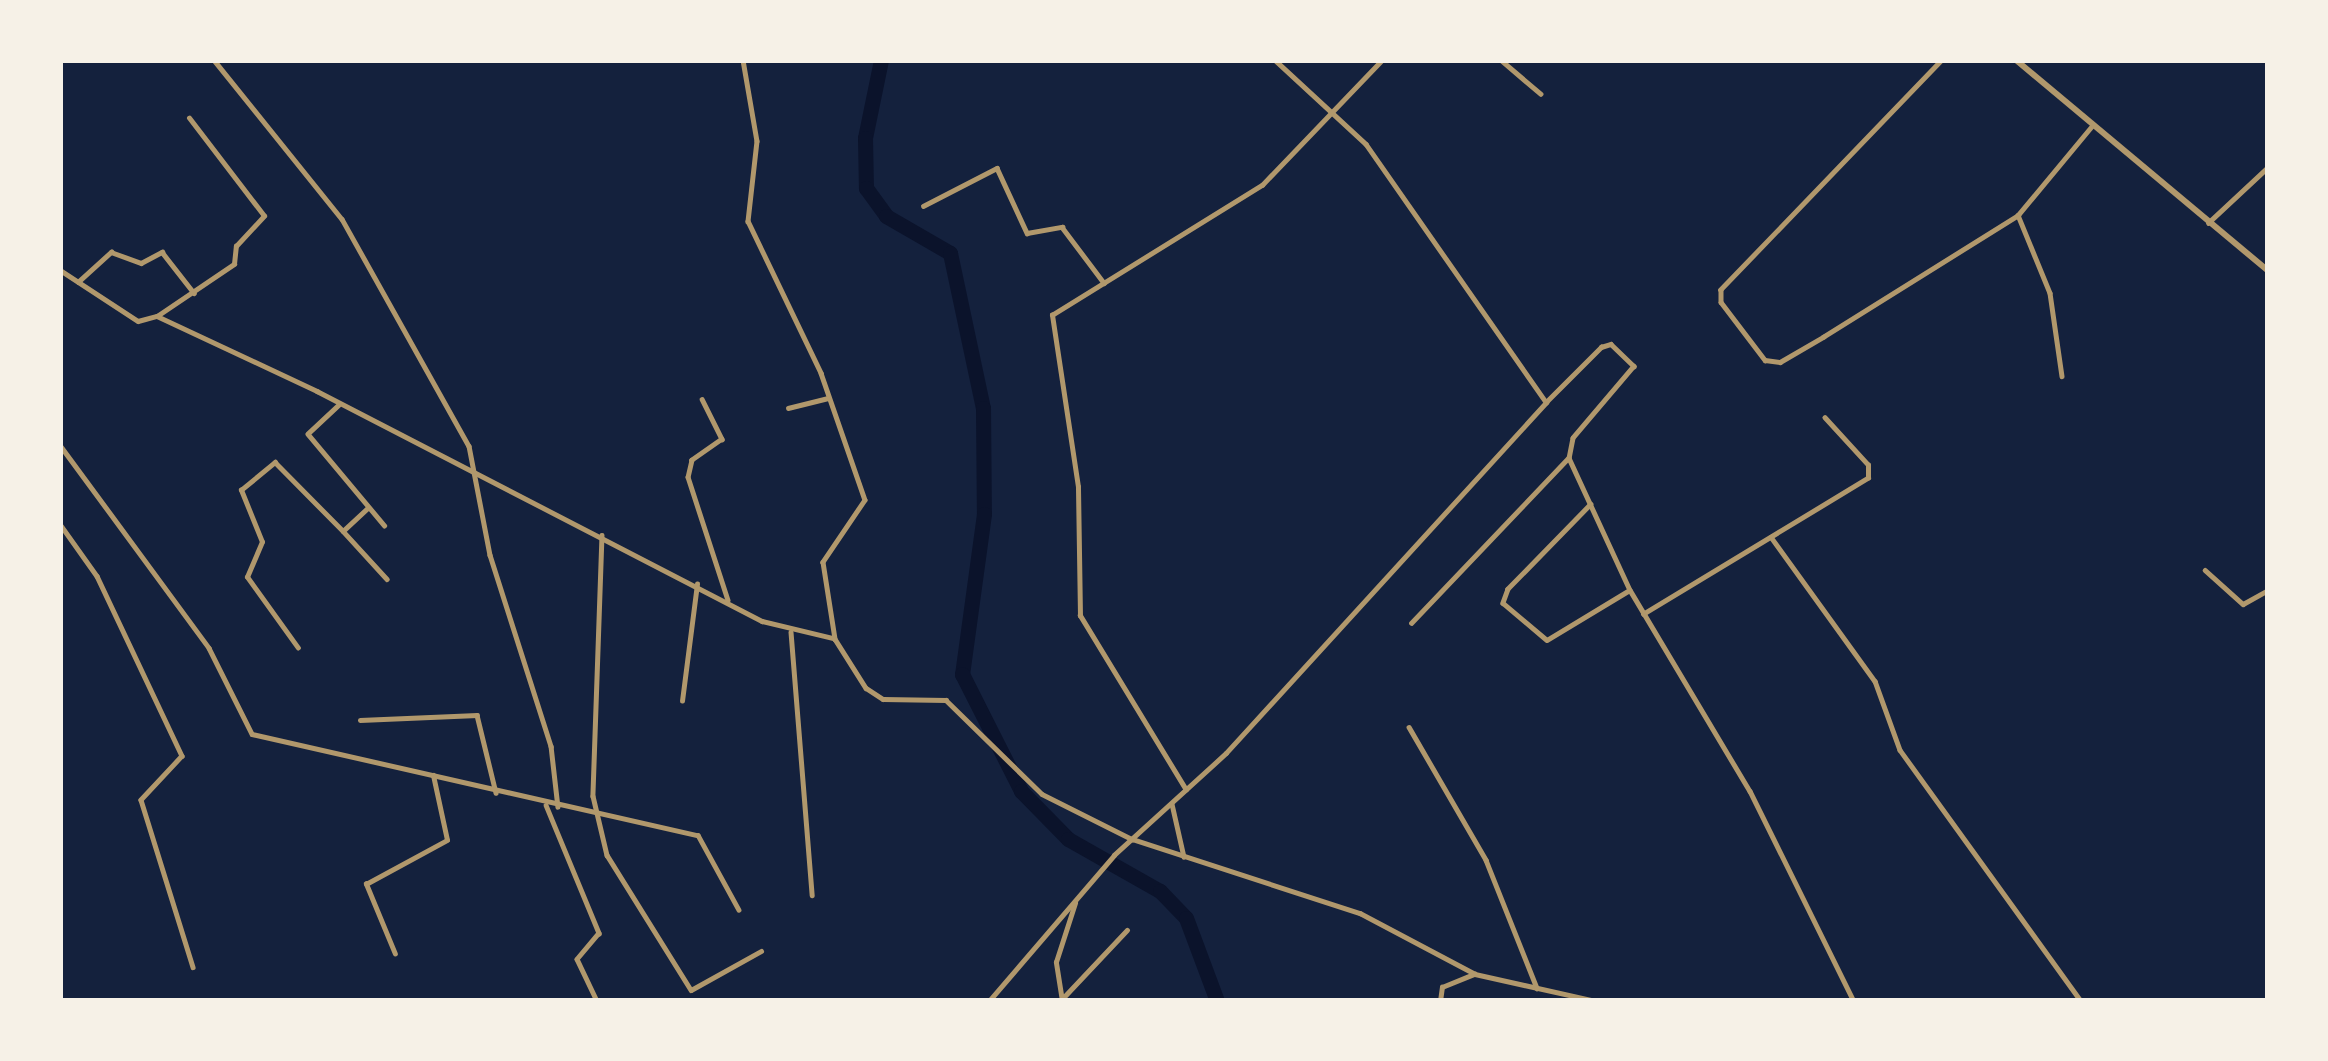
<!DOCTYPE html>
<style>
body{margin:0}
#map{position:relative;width:2328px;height:1061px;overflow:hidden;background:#14213d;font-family:Figtree,sans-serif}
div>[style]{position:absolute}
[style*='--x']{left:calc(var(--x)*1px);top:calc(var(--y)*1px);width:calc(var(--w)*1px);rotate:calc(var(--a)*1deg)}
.river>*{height:15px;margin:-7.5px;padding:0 7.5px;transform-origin:7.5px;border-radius:7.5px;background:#0b132b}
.minor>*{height:4.5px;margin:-2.25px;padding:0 2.25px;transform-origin:2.25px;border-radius:2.25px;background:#b1986c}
.tertiary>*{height:6px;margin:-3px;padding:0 3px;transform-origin:3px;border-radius:3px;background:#b1986c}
span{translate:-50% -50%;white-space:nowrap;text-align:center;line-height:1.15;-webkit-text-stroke:9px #f6f1e7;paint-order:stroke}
.frame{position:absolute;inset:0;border:63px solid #f6f1e7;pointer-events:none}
</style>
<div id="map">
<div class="river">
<i style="--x:881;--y:60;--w:80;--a:101.6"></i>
<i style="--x:865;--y:138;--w:50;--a:88.9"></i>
<i style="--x:866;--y:188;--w:34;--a:54"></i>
<i style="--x:886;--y:216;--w:74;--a:30"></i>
<i style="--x:950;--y:253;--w:158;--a:78"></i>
<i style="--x:983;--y:408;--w:106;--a:89.5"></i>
<i style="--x:984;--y:514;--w:162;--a:97.8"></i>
<i style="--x:962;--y:674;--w:131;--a:63.2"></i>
<i style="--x:1021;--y:791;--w:67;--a:45.6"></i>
<i style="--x:1068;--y:839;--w:106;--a:29.5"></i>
<i style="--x:1160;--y:891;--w:37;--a:46"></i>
<i style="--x:1186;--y:918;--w:89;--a:69.5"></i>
</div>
<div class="minor">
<i style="--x:214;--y:60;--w:204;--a:51.2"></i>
<i style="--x:342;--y:219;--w:260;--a:60.8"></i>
<i style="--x:469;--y:446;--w:111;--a:79.1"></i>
<i style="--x:490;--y:555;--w:201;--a:72.3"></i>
<i style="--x:551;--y:746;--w:61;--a:83.5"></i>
<i style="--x:743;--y:60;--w:82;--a:80.2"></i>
<i style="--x:757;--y:141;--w:81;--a:96.4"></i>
<i style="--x:748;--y:221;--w:169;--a:64.3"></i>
<i style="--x:821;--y:373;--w:134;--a:70.9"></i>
<i style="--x:865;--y:500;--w:75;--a:124.1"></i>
<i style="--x:823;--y:562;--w:78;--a:81.1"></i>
<i style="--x:835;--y:639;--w:58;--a:57.7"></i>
<i style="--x:866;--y:688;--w:20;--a:33"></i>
<i style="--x:883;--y:699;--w:63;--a:0.9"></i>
<i style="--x:946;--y:700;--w:134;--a:44.4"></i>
<i style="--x:1042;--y:794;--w:101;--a:26.6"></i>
<i style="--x:1132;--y:839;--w:240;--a:18"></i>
<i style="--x:1360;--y:913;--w:130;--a:27.9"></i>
<i style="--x:1475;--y:974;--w:124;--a:12.6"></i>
<i style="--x:1275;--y:60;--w:124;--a:42.7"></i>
<i style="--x:1366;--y:144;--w:315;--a:55.1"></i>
<i style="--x:1546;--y:402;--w:78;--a:-45"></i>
<i style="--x:1601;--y:347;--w:10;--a:-17"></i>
<i style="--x:1611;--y:344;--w:32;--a:44"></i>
<i style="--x:1634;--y:366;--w:94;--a:130.3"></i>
<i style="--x:1573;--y:438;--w:20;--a:101"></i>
<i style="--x:1569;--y:458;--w:228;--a:133.6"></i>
<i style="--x:1501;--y:60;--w:52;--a:40.4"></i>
<i style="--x:1942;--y:60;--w:319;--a:133.9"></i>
<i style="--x:1721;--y:290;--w:12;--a:90"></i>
<i style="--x:1721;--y:302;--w:73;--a:52.8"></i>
<i style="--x:1765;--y:360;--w:15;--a:8"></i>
<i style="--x:1780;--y:362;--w:50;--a:-30.2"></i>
<i style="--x:1823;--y:337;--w:230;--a:-32"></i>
<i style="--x:2018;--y:215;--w:116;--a:-50.3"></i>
<i style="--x:923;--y:206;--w:83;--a:-27.2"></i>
<i style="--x:997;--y:168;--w:72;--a:65.2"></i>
<i style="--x:1027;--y:233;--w:36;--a:-10"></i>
<i style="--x:1062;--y:227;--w:70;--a:53.1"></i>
<i style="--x:2018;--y:215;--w:84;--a:67.7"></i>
<i style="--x:2050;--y:293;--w:84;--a:81.8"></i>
<i style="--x:2208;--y:223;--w:82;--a:-43"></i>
<i style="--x:60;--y:270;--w:93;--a:33.2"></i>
<i style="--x:138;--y:321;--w:20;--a:-15"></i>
<i style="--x:157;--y:316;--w:177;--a:25.1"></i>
<i style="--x:317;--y:391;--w:501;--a:27.33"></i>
<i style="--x:762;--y:621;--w:73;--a:13.5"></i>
<i style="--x:78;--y:282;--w:45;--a:-42.3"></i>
<i style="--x:111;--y:252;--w:32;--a:20"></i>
<i style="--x:141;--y:263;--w:24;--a:-28"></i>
<i style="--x:162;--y:252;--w:52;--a:52"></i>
<i style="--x:157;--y:316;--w:93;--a:-34"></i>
<i style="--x:234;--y:264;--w:18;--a:-84"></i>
<i style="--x:236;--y:246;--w:41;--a:-47"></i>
<i style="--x:264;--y:216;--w:123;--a:-127.4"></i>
<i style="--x:702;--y:399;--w:45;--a:63.4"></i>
<i style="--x:722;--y:439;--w:37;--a:145"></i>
<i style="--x:692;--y:460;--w:17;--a:103"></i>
<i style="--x:688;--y:477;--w:129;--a:72"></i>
<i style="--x:339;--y:405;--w:42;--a:136.9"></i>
<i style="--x:308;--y:434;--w:119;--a:50.1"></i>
<i style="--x:788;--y:408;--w:41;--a:-14"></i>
<i style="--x:60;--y:445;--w:252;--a:53.7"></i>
<i style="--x:209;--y:648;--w:96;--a:63.4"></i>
<i style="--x:252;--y:734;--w:457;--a:12.8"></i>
<i style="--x:698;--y:835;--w:85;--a:61.3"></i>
<i style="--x:1569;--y:458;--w:145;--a:65.2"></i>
<i style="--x:1630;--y:590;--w:234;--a:59.2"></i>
<i style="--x:1750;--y:791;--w:234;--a:63.7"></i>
<i style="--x:1591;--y:504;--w:119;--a:134.3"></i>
<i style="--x:1508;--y:589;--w:15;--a:110"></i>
<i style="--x:1503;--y:603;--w:57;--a:40.1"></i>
<i style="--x:1547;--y:640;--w:95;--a:-31.2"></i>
<i style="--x:60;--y:524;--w:64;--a:54.6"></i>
<i style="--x:97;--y:576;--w:199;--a:64.7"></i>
<i style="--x:182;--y:756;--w:60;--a:133"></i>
<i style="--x:141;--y:800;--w:175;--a:72.7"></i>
<i style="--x:343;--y:531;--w:65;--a:47.5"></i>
<i style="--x:602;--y:535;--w:261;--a:92"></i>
<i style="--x:593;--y:796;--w:61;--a:76.7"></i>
<i style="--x:607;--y:855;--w:159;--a:58.1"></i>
<i style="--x:691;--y:990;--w:80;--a:-29.1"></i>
<i style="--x:1771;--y:537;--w:178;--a:54.2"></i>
<i style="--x:1875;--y:681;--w:73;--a:70.1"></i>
<i style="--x:1900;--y:750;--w:309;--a:54.2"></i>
<i style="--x:2205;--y:570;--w:51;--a:41.8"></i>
<i style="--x:2243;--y:604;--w:29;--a:-29"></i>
<i style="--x:1643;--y:614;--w:263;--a:-31.2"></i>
<i style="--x:1868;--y:478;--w:13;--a:-90"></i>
<i style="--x:1868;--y:465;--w:64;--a:-132.5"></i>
<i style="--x:791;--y:632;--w:264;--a:85.4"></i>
<i style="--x:298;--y:648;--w:87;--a:-125.7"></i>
<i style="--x:247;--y:577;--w:38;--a:-67"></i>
<i style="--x:262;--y:542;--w:56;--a:-112"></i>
<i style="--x:241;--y:490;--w:44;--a:-39.5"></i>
<i style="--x:275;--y:462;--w:97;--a:45.4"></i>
<i style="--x:343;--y:531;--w:34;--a:-43"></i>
<i style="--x:682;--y:701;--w:118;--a:-82.7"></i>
<i style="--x:360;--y:720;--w:117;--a:-2.4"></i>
<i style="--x:477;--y:715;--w:80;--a:76.3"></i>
<i style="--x:1409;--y:727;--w:154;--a:59.9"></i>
<i style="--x:1486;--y:860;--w:138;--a:68.3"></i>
<i style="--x:1186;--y:790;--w:204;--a:-121.3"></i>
<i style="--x:1080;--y:616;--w:129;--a:-90.9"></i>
<i style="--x:1078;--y:487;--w:174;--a:-98.6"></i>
<i style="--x:1052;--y:315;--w:247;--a:-31.8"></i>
<i style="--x:1262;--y:185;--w:173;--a:-46.2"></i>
<i style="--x:1172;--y:804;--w:54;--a:77.2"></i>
<i style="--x:546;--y:805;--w:139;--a:67.5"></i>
<i style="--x:599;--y:933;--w:34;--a:130"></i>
<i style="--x:577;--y:959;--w:47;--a:64.5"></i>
<i style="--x:395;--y:954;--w:76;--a:-112.5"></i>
<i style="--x:366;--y:884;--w:92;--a:-28.5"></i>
<i style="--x:447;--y:840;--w:66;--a:-102.2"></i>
<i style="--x:1061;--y:1000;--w:96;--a:-46.7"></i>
<i style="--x:989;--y:1001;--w:192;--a:-49.4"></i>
<i style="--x:1114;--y:855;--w:151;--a:-42.3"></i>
<i style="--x:1226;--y:753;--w:475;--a:-47.6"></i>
<i style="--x:1062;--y:1001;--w:39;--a:-99"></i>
<i style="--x:1056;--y:962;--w:62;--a:-72.1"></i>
<i style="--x:1440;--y:1001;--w:14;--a:-82"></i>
<i style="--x:1442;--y:987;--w:35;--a:-22"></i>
</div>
<div class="tertiary">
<i style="--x:2016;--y:60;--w:329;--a:39.9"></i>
</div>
<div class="frame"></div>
</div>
